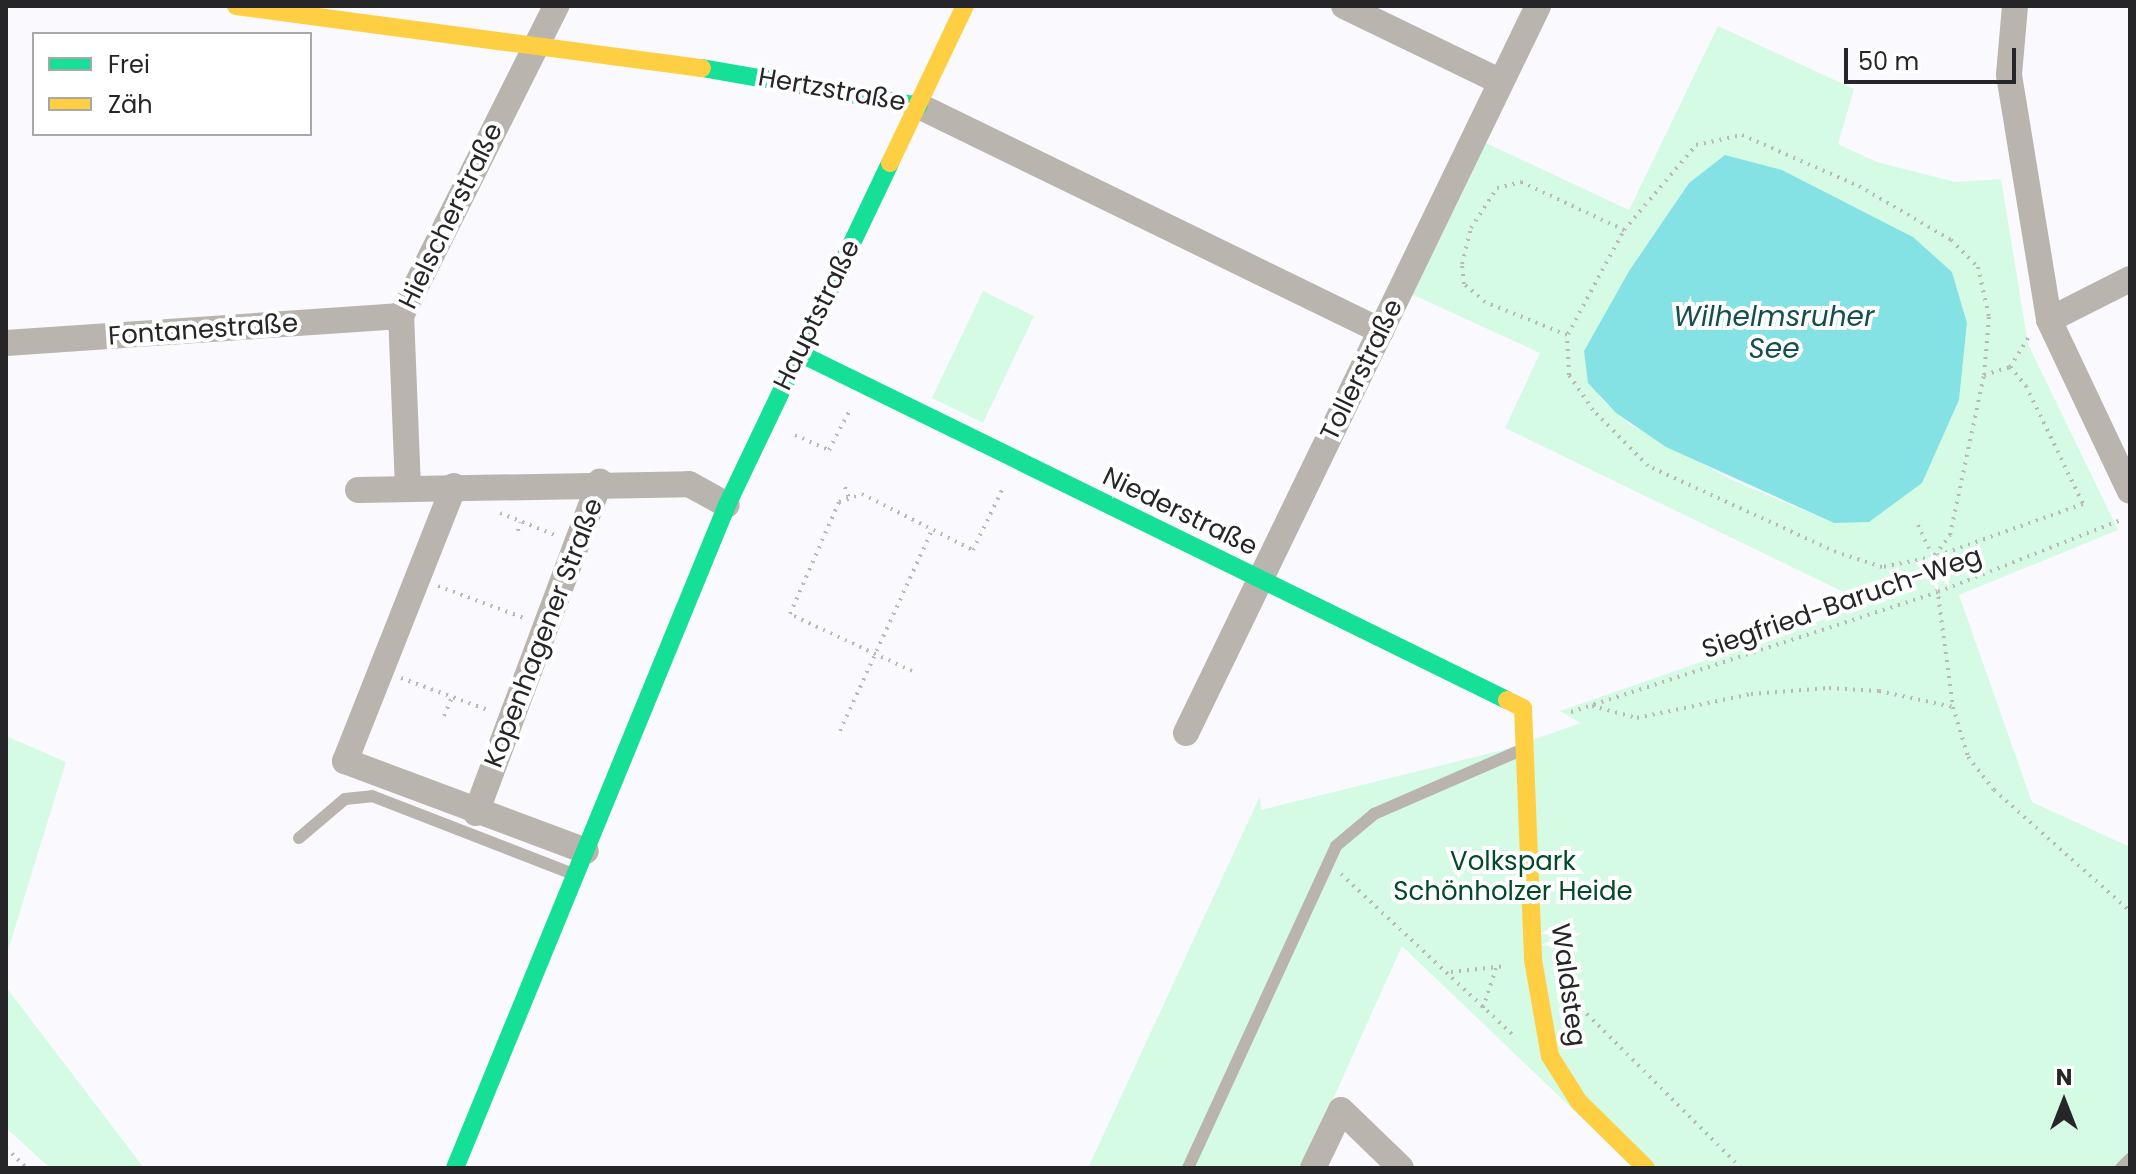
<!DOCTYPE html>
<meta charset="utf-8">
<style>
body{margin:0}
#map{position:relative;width:2136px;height:1174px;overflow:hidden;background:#fafafe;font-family:Poppins,sans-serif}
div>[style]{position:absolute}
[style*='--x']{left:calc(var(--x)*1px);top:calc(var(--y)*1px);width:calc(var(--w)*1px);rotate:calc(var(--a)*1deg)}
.green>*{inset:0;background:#d6fbe5}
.water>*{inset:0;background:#84e2e5}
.path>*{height:4px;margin-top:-2px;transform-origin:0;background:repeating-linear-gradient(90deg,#bbb9b5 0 2px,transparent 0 8px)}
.lane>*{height:12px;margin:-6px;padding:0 6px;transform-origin:6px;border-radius:6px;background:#b9b4ae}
.street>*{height:26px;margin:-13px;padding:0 13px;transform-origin:13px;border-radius:13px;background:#b9b4ae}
.fast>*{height:18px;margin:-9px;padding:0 9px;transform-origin:9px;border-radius:9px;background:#16e098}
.slow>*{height:18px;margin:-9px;padding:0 9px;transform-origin:9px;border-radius:9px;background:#ffcf43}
span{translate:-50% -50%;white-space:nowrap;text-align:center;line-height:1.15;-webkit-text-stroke:8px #fff;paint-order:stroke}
.street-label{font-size:26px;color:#262629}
.park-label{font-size:26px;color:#004a29}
.water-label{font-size:28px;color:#144e4f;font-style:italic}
.frame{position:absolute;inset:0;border:8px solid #262629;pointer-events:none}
.legend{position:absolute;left:32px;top:32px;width:280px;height:104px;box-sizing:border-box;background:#fff;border:2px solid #a8a8a9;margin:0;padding:10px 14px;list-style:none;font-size:24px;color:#262629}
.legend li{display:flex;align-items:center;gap:16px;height:40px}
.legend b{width:40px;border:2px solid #a8a8a9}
.north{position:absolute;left:2024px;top:1062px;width:80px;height:80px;-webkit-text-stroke:6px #fff;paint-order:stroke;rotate:0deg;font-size:22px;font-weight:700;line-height:32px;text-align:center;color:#262629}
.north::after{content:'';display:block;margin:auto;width:28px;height:36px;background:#262629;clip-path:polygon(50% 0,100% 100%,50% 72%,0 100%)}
.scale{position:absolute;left:1844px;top:48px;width:172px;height:36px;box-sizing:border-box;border:4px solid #262629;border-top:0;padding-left:10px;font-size:24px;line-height:28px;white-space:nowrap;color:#262629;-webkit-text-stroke:6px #fff;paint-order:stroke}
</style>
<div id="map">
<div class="green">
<i style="clip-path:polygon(evenodd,1718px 26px,1854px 89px,1838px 144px,1877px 162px,1955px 182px,2001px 179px,2028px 344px,2118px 530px,1959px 595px,2032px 802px,2130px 847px,2130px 1168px,1657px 1168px,1587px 1123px,1402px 946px,1302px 1168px,1088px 1168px,1260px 796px,1261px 810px,1503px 750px,1581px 723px,1560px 711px,1868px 604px,1505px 428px,1540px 353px,1411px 294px,1484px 142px,1629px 210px,1718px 26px,1782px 170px,1913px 237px,1952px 272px,1967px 323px,1959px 400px,1922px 482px,1834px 523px,1732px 480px,1629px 424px,1600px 398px,1584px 351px,1629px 271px,1689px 183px,1782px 170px)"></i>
<i style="clip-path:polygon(983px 291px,1034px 316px,983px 423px,932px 398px)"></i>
<i style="clip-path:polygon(6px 736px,66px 762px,6px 957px)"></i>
<i style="clip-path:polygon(6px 987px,144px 1168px,50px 1168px,6px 1128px)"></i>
</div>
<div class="water">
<i style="clip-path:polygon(1725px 155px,1782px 170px,1913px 237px,1952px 272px,1967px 323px,1959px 400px,1922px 483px,1869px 522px,1834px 523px,1666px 447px,1616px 413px,1588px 383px,1584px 351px,1629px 271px,1689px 183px)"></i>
</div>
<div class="path">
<i style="--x:1568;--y:334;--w:118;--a:-61.7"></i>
<i style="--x:2010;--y:367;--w:25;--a:50"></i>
<i style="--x:2026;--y:386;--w:131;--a:64.2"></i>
<i style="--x:2083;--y:504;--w:159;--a:160.5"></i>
<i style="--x:1933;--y:557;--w:52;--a:168.9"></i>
<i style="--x:1882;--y:567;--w:48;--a:-161.9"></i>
<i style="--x:1836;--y:552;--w:207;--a:-155.4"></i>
<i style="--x:1648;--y:466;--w:78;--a:-134.5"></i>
<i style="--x:1593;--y:410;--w:42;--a:-124.4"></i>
<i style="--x:1569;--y:375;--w:40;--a:-92.9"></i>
<i style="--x:1567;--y:335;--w:88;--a:-158.1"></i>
<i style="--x:1485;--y:302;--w:28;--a:-139"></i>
<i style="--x:1464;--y:284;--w:20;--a:-96"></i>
<i style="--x:1462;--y:264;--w:37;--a:-76"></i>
<i style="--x:1471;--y:228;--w:48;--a:-57"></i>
<i style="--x:1497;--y:188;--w:25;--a:-14"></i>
<i style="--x:1521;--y:182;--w:114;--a:25"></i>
<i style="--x:1624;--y:230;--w:111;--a:-49.7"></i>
<i style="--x:1696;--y:145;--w:47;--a:-12.3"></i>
<i style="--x:1742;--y:135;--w:128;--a:23.6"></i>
<i style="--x:1859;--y:186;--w:107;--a:30.4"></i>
<i style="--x:1951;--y:240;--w:38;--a:45"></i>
<i style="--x:1978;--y:267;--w:51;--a:77.6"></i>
<i style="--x:1989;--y:317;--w:58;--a:94.9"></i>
<i style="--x:1984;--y:375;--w:27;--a:-17"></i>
<i style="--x:2010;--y:367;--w:38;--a:-58"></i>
<i style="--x:795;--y:435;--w:37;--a:24"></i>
<i style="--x:829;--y:450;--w:47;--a:-62.4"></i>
<i style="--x:845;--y:487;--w:12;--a:70"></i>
<i style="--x:500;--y:513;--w:59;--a:21.8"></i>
<i style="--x:1918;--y:525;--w:35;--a:65"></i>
<i style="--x:1933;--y:557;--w:151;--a:82.4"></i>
<i style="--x:1953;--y:707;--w:52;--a:73.3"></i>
<i style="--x:1968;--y:757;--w:42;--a:51.8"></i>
<i style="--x:1994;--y:790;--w:182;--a:41.7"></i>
<i style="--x:518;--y:531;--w:9;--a:-72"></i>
<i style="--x:1935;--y:555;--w:25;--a:-53"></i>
<i style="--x:1950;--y:535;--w:164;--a:-78"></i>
<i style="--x:438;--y:586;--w:92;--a:20.4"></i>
<i style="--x:912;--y:671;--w:135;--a:-155"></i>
<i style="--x:790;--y:614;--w:122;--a:-66.4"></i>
<i style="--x:839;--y:502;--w:24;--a:-19"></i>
<i style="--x:862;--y:494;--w:124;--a:26.8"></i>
<i style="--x:973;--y:550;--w:71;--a:-64.2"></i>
<i style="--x:401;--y:678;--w:95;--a:20.3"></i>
<i style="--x:1592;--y:706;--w:47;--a:14.9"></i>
<i style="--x:1637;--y:718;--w:116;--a:-11.9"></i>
<i style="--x:1751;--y:694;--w:78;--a:-4.4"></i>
<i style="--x:1829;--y:688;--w:50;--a:3.4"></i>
<i style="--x:1879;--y:691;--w:76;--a:12.2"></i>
<i style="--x:1571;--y:712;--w:386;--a:-18.1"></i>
<i style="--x:1938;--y:592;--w:197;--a:-21.5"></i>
<i style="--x:444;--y:716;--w:21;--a:-67"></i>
<i style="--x:840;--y:731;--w:221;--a:-65.4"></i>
<i style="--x:1341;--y:874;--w:238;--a:43.1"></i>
<i style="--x:1451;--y:972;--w:55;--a:-6.2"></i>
<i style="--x:1570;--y:997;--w:242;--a:45"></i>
<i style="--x:1483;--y:1008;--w:42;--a:-72"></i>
<i style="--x:6;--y:1148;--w:29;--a:44"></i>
</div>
<div class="lane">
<i style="--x:299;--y:838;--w:60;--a:-40.3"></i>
<i style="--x:345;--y:799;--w:27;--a:-6"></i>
<i style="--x:372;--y:796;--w:216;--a:21.2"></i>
<i style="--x:1188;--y:1168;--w:354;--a:-65.3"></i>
<i style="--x:1336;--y:846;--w:50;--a:-40.1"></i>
<i style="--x:1374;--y:814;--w:160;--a:-23.5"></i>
<i style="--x:2121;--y:1168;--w:13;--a:-45"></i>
</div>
<div class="street">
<i style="--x:1344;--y:6;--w:174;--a:25.8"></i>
<i style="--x:2015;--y:6;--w:69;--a:95"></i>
<i style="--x:2009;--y:75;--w:248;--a:80.7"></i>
<i style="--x:2049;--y:320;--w:189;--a:64.7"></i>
<i style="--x:919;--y:106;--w:514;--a:25.97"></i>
<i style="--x:2049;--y:320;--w:91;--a:-26.8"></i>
<i style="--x:6;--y:343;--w:396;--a:-3.9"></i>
<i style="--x:454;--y:486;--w:296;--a:111.6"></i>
<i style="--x:345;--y:761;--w:257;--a:20.5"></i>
<i style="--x:408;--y:488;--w:172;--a:-92.3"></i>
<i style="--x:401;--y:316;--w:347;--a:-63.4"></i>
<i style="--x:358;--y:490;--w:331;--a:-1"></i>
<i style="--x:689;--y:484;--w:43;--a:28.9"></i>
<i style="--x:1186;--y:733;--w:808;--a:-64.16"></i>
<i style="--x:476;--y:813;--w:354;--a:-69.5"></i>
<i style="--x:1313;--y:1168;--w:64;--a:-64.2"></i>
<i style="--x:1341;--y:1110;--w:83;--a:44"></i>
</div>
<div class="fast">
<i style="--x:702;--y:68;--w:220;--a:9.9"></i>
<i style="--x:799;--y:353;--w:788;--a:26.11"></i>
<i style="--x:455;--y:1168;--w:717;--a:-67.69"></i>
<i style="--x:727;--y:505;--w:379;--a:-64.5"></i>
</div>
<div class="slow">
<i style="--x:236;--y:6;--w:470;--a:7.6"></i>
<i style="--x:890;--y:163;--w:174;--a:-64.5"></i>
<i style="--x:1507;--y:700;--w:18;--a:27"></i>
<i style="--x:1523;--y:708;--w:252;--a:87.7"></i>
<i style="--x:1533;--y:960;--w:97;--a:80"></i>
<i style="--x:1550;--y:1056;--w:54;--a:57.8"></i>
<i style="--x:1579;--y:1102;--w:94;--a:44.6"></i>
</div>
<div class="street-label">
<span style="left:832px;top:90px;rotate:10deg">Hertzstraße</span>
<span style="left:451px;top:216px;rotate:-64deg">Hielscherstraße</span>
<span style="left:817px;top:315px;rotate:-64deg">Hauptstraße</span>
<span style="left:203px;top:330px;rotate:-4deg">Fontanestraße</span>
<span style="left:1362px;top:370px;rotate:-64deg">Tollerstraße</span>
<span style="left:1180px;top:512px;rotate:26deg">Niederstraße</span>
<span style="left:1842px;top:603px;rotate:-19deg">Siegfried-Baruch-Weg</span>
<span style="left:544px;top:633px;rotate:-69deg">Kopenhagener Straße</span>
<span style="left:1568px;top:985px;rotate:82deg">Waldsteg</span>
</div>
<div class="park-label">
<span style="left:1513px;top:877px">Volkspark<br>Schönholzer Heide</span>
</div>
<div class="water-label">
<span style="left:1774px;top:333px">Wilhelmsruher<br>See</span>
</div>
<div class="frame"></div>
<ul class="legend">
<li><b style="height:10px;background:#16e098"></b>Frei</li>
<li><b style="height:10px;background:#ffcf43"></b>Zäh</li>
</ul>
<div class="north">N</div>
<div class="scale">50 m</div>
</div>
